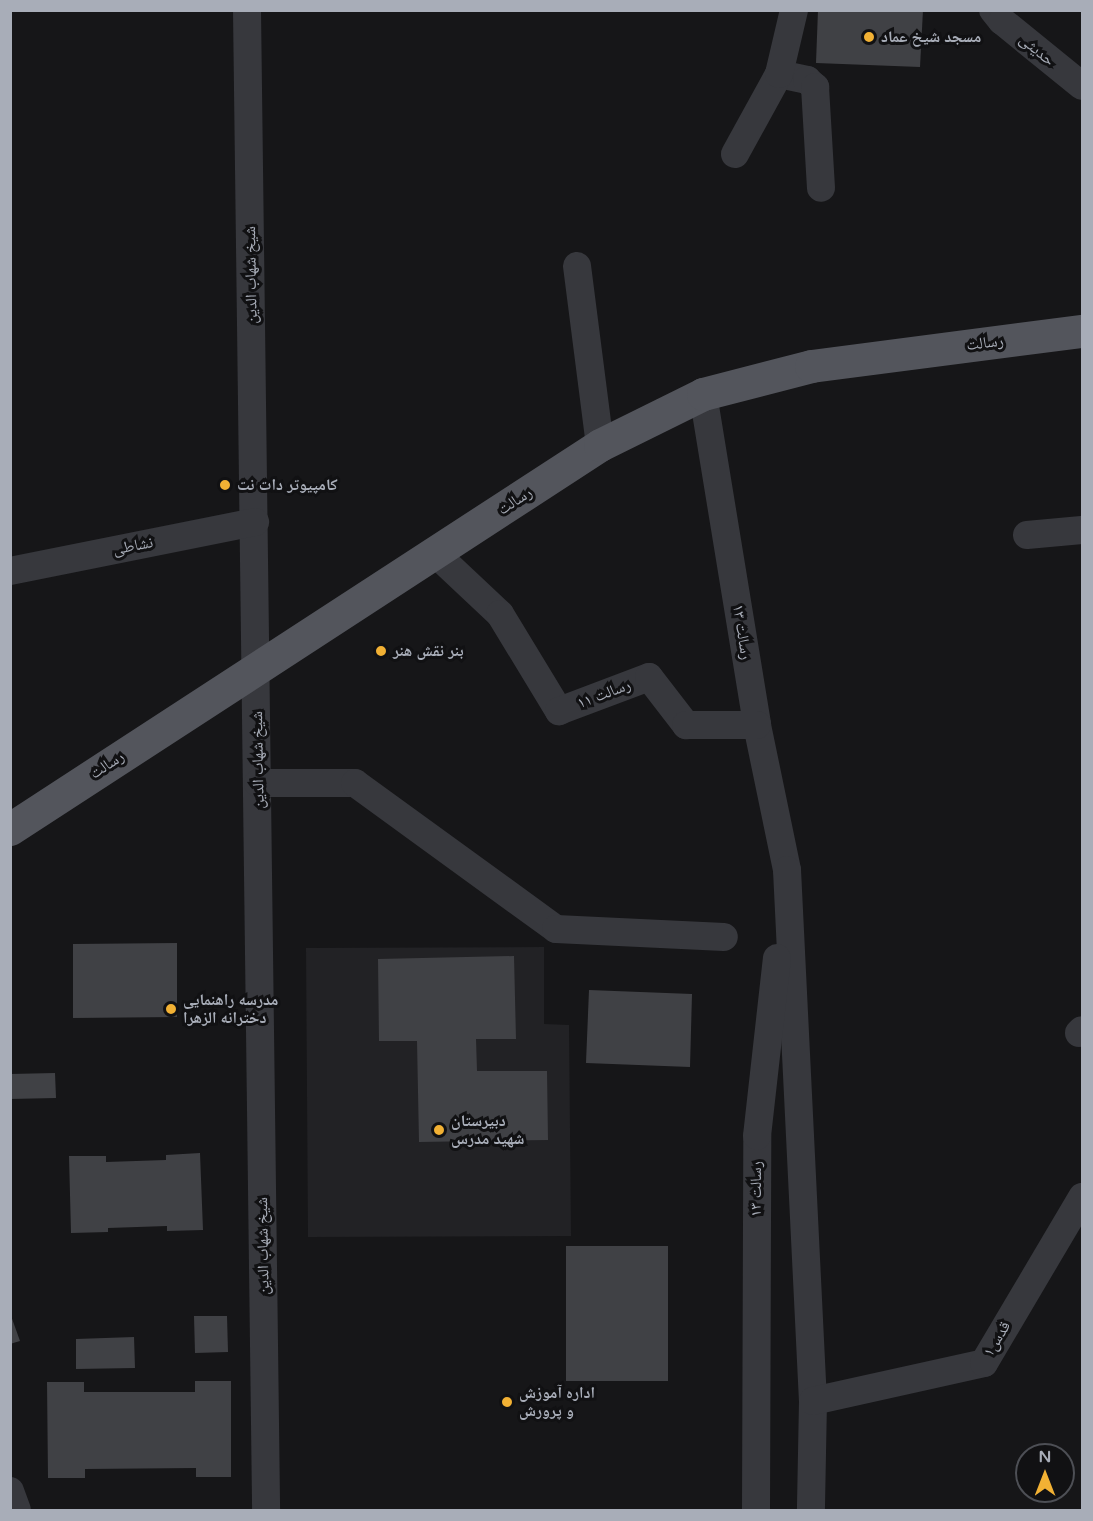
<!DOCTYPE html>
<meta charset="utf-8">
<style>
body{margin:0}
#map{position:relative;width:1093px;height:1521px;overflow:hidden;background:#161618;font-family:"Varela Round","Noto Naskh Arabic",sans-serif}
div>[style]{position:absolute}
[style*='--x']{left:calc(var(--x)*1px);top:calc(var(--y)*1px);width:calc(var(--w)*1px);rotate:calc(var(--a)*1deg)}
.built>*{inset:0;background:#222225}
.building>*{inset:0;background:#404145}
.minor>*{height:28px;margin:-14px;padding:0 14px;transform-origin:14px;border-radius:14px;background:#37383d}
.major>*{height:33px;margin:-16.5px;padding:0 16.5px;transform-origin:16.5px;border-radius:16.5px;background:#53555c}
.dots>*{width:16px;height:16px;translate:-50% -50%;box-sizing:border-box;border:3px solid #111113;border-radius:50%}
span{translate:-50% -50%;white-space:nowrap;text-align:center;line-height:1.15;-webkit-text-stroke:6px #111113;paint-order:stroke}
.poi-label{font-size:16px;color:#a8adb8;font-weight:700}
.left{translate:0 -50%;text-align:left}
.street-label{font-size:16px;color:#a8adb8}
.frame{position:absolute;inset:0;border:12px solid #a8adb8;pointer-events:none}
.north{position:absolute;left:1015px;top:1443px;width:60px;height:60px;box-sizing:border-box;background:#111113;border:2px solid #4d4f55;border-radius:50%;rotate:0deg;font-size:16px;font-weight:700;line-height:24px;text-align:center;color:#a8adb8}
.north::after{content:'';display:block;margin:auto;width:21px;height:27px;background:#f2b134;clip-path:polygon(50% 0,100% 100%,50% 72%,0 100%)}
</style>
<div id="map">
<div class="built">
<i style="clip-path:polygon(544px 947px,544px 1024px,569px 1025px,571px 1236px,308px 1237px,306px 948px)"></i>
</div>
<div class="building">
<i style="clip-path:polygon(818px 10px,923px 10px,920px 67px,816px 63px)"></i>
<i style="clip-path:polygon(177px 943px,177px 1017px,73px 1018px,73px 944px)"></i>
<i style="clip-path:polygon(514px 956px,516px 1039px,476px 1039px,477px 1071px,547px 1071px,548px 1140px,419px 1142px,417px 1041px,379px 1041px,378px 959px)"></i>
<i style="clip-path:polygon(589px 990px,692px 994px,690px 1067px,586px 1063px)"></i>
<i style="clip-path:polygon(55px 1073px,56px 1098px,10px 1099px,10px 1074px)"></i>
<i style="clip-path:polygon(200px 1153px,203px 1230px,167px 1231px,167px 1226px,108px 1228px,108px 1232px,71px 1233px,69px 1156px,106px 1156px,106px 1162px,166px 1160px,166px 1155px)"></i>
<i style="clip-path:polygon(566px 1246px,668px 1246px,668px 1381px,566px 1381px)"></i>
<i style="clip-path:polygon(10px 1313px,20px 1341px,10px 1344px)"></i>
<i style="clip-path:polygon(194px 1316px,227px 1316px,228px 1352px,195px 1353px)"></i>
<i style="clip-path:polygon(134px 1337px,135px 1368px,76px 1369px,76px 1339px)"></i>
<i style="clip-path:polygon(195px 1381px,231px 1381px,231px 1477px,196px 1477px,196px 1468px,85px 1469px,85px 1478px,48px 1478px,47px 1382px,84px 1382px,84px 1392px,195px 1392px)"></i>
</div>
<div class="minor">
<i style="--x:247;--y:10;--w:1500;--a:89.27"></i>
<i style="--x:993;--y:10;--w:14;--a:51"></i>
<i style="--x:1002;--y:21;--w:103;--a:39.1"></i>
<i style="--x:779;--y:74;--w:29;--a:12"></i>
<i style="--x:807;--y:80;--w:11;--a:41"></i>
<i style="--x:815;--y:87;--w:101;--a:86.6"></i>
<i style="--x:735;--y:154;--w:91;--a:-61.2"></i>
<i style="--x:779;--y:74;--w:66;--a:-76.8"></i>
<i style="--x:577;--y:266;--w:180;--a:82.7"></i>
<i style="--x:703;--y:394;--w:335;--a:80.7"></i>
<i style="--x:757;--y:725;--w:148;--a:78.3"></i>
<i style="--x:787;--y:870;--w:532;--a:87.2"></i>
<i style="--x:813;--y:1401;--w:109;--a:91.1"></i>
<i style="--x:1027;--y:535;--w:55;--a:-5.2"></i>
<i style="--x:435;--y:553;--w:89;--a:43.2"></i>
<i style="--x:500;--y:614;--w:114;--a:58.7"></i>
<i style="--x:559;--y:711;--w:96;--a:-20.7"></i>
<i style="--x:649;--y:677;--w:61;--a:52.4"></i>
<i style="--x:686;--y:725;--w:71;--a:0"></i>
<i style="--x:10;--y:571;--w:250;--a:-11.3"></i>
<i style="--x:258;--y:783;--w:97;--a:0"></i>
<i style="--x:355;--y:783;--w:248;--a:36"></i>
<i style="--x:556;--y:929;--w:168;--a:2.7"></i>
<i style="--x:1079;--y:1033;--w:4;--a:-45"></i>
<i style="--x:813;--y:1401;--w:175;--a:-12.5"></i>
<i style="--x:984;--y:1363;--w:193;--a:-59.4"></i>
<i style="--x:10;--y:1491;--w:20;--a:70"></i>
<i style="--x:756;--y:1510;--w:374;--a:-89.8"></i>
<i style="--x:757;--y:1136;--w:179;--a:-83.6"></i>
</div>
<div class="major">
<i style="--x:10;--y:829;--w:704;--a:-33.06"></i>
<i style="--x:600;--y:445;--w:115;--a:-26.3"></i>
<i style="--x:703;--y:394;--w:112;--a:-14.5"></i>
<i style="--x:811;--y:366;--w:273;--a:-7.4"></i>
</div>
<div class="dots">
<i style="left:869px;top:37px;background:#f2b134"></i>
<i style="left:225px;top:485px;background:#f2b134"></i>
<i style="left:381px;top:651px;background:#f2b134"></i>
<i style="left:171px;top:1009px;background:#f2b134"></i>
<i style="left:439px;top:1130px;background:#f2b134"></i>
<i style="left:507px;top:1402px;background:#f2b134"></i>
</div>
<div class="poi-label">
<span class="left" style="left:881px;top:37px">مسجد شیخ عماد</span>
<span class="left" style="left:237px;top:485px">کامپیوتر دات نت</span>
<span class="left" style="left:393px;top:651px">بنر نقش هنر</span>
<span class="left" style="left:183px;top:1009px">مدرسه راهنمایی<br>دخترانه الزهرا</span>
<span class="left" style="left:451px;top:1130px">دبیرستان<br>شهید مدرس</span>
<span class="left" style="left:519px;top:1402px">اداره آموزش<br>و پرورش</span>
</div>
<div class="street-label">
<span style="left:1037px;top:50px;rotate:40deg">حدیثی</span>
<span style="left:251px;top:275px;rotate:-91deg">شیخ شهاب الدین</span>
<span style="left:985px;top:343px;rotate:-7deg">رسالت</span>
<span style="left:515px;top:501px;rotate:-33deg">رسالت</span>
<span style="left:133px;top:546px;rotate:-11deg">نشاطی</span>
<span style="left:742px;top:632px;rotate:81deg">رسالت ۱۳</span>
<span style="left:604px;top:694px;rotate:-21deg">رسالت ۱۱</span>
<span style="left:258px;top:760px;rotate:-91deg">شیخ شهاب الدین</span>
<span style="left:107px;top:765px;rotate:-33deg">رسالت</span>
<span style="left:756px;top:1189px;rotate:-90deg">رسالت ۱۳</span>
<span style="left:263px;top:1246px;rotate:-91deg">شیخ شهاب الدین</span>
<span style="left:997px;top:1339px;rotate:-59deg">قدس۱</span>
</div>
<div class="frame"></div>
<div class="north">N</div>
</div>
